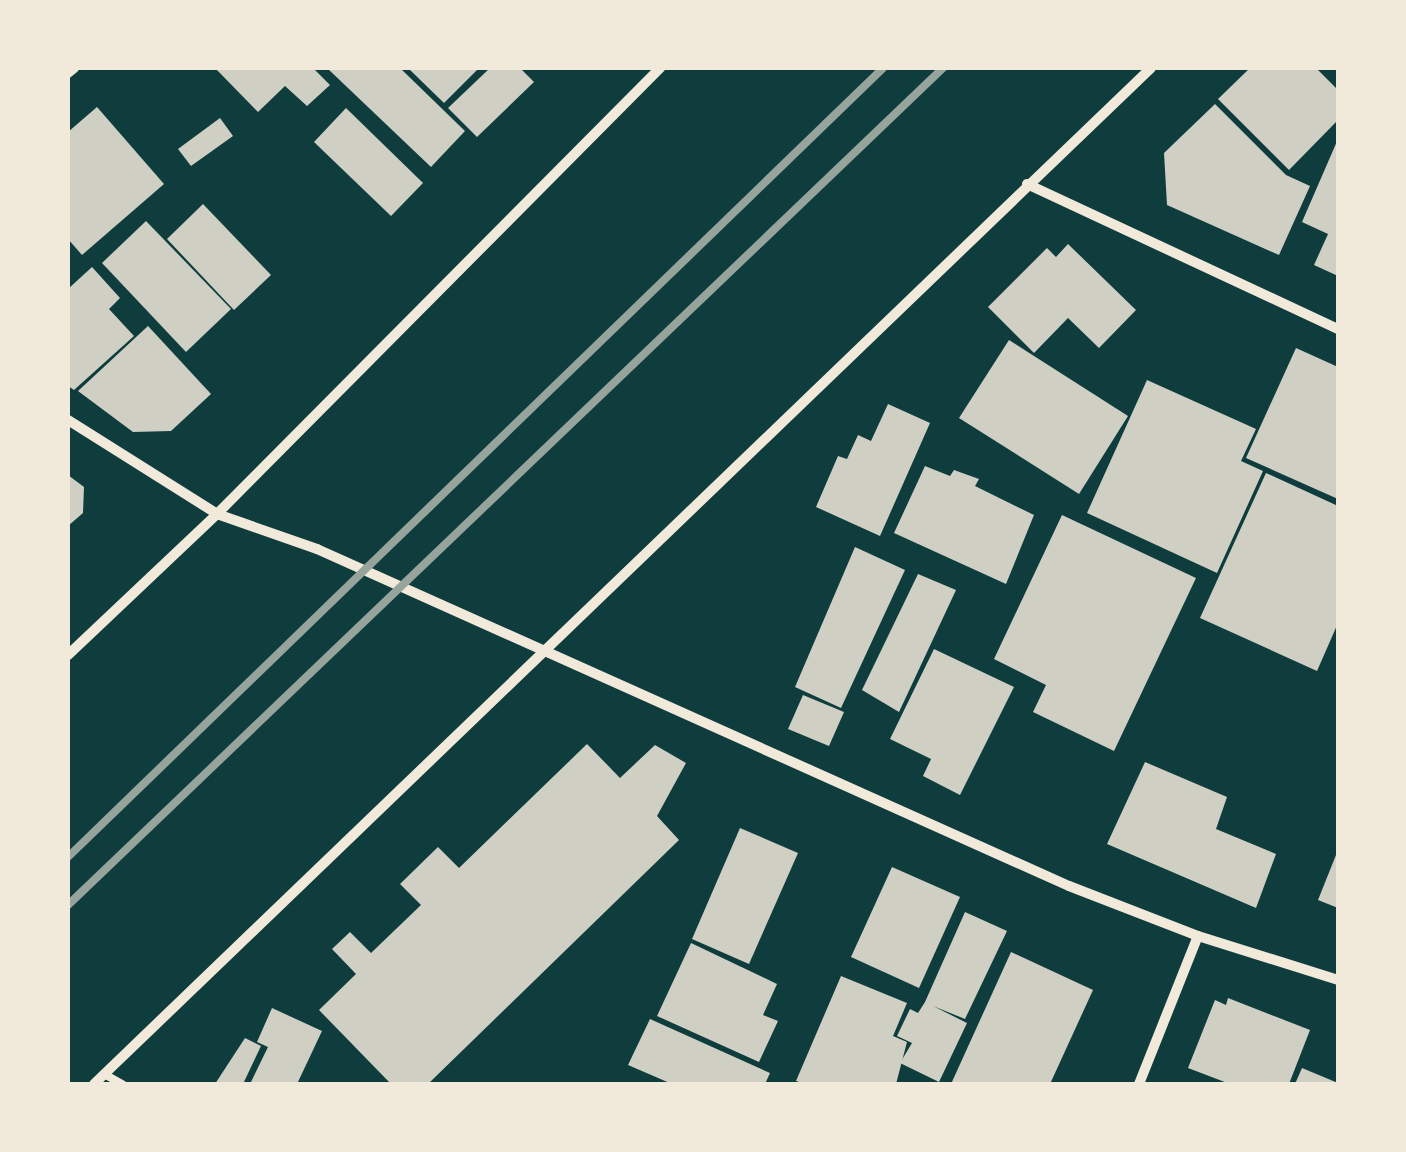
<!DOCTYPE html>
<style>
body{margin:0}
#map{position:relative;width:1406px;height:1152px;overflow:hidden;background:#0f3d3e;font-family:Commissioner,sans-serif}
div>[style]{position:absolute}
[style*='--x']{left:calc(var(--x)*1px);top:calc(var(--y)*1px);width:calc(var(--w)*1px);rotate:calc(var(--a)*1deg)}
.building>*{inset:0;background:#cfcfc3}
.service>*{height:8px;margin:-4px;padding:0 4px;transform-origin:4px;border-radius:4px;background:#f1e9da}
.minor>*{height:10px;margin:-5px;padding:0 5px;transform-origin:5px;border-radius:5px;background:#f1e9da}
.rail>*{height:8px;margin:-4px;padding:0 4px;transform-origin:4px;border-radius:4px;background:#97a49c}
span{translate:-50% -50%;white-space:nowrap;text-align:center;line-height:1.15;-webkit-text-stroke:8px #f1e9da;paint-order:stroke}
.frame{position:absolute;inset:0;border:70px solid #f1e9da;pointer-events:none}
</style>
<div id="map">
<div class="building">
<i style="clip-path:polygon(215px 68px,313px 68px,330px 85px,307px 106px,285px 86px,258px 112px)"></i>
<i style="clip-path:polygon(327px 68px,400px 68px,465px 131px,431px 167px)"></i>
<i style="clip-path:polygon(408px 68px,479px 68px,444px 103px)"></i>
<i style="clip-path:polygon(490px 68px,520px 68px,534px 82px,477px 137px,448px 108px)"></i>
<i style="clip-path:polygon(1250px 68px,1316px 68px,1338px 90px,1338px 120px,1289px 170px,1218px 99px)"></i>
<i style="clip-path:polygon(1215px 104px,1286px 175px,1310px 186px,1279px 255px,1167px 205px,1164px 153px)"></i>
<i style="clip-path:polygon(97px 107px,164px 184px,82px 255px,68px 239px,68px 132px)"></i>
<i style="clip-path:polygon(346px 108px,423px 183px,391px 216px,314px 142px)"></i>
<i style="clip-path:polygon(220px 118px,233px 136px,191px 166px,178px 149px)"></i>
<i style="clip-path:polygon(1338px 139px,1338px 276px,1314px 265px,1328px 234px,1302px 222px)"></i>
<i style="clip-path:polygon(203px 204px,271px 275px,234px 310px,167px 239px)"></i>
<i style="clip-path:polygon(146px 221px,231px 309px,186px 352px,102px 263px)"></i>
<i style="clip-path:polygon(1068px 244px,1136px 310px,1099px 348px,1068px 318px,1034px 353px,988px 307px,1047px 248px,1056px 257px)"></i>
<i style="clip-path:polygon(92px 267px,120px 298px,109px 309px,134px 336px,74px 390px,68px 386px,68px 289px)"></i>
<i style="clip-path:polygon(148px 326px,211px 394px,171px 431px,133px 432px,78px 391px)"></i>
<i style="clip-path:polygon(1009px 340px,1128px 416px,1079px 494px,959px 418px)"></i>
<i style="clip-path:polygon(1296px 348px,1338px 367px,1338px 499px,1246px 458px)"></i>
<i style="clip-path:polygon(1147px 380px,1256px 429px,1241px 461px,1263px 471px,1217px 573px,1087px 513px)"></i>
<i style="clip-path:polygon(888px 404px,930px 423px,880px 536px,816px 507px,838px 456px,847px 459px,858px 435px,871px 441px)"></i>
<i style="clip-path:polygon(925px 466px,950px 476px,954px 470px,979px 479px,975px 486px,1034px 515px,1006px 584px,894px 533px)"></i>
<i style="clip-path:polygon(1266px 473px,1338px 506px,1338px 623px,1317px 671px,1200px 618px)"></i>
<i style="clip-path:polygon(68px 475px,84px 487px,83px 513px,68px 526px)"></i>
<i style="clip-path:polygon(1062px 515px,1196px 578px,1114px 751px,1033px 712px,1046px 685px,994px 659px)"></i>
<i style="clip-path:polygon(855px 547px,905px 570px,841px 708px,795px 687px)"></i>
<i style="clip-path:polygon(918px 574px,956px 590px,899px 712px,862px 690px)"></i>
<i style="clip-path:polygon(934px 649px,1014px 687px,960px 795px,923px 776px,931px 759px,890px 739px)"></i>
<i style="clip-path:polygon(803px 695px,844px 712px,829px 746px,788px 729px)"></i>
<i style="clip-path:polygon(587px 744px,620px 778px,655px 745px,686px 763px,657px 816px,679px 840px,428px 1084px,391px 1084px,319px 1010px,356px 974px,332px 949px,350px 932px,371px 953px,421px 905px,400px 884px,438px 847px,459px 868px)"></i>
<i style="clip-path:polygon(1145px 762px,1227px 797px,1216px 829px,1276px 854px,1256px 908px,1107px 844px)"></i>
<i style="clip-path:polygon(740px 828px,798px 853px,749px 964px,692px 939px)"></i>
<i style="clip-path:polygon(1338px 850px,1338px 908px,1318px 900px)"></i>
<i style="clip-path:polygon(892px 867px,960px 897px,919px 988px,851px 957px)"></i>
<i style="clip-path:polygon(965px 912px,1007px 931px,965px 1019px,933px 1006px,967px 1023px,939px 1082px,900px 1063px,912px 1043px,897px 1036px,910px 1009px,918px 1013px,925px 1002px)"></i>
<i style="clip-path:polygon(691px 943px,777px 984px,763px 1015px,778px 1021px,759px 1062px,657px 1016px)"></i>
<i style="clip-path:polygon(1011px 952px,1093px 990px,1050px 1084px,951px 1084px)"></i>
<i style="clip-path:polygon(841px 976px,907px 1003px,893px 1036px,907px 1042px,896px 1084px,806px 1084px,796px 1081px)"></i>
<i style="clip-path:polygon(1228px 998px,1310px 1030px,1289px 1084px,1230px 1084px,1188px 1068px,1215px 1000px,1226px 1005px)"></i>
<i style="clip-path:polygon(272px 1008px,322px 1031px,297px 1084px,250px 1084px,268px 1047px,257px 1042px)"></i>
<i style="clip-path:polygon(650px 1019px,770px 1073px,765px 1084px,672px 1084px,628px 1065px)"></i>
<i style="clip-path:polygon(245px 1038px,261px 1046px,243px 1084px,215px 1084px)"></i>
<i style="clip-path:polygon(1302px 1068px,1338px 1083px,1338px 1084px,1295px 1084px)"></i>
</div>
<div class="service">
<i style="--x:104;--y:1074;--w:21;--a:29"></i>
</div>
<div class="minor">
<i style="--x:68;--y:73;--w:8;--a:-40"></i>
<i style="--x:1027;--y:184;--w:343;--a:25"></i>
<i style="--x:68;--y:420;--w:176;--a:32.2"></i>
<i style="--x:217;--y:514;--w:106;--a:19.3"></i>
<i style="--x:317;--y:549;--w:824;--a:24.14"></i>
<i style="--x:1069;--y:886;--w:138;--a:21.2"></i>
<i style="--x:1198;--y:936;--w:147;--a:17.4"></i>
<i style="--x:68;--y:655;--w:205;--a:-43.4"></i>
<i style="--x:217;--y:514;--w:629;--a:-45.19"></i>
<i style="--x:94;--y:1084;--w:1466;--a:-43.87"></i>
<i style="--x:1139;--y:1084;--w:159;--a:-68.3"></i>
</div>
<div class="rail">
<i style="--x:68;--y:857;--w:1134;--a:-44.07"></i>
<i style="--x:68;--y:905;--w:1211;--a:-43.73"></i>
</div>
<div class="frame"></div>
</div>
